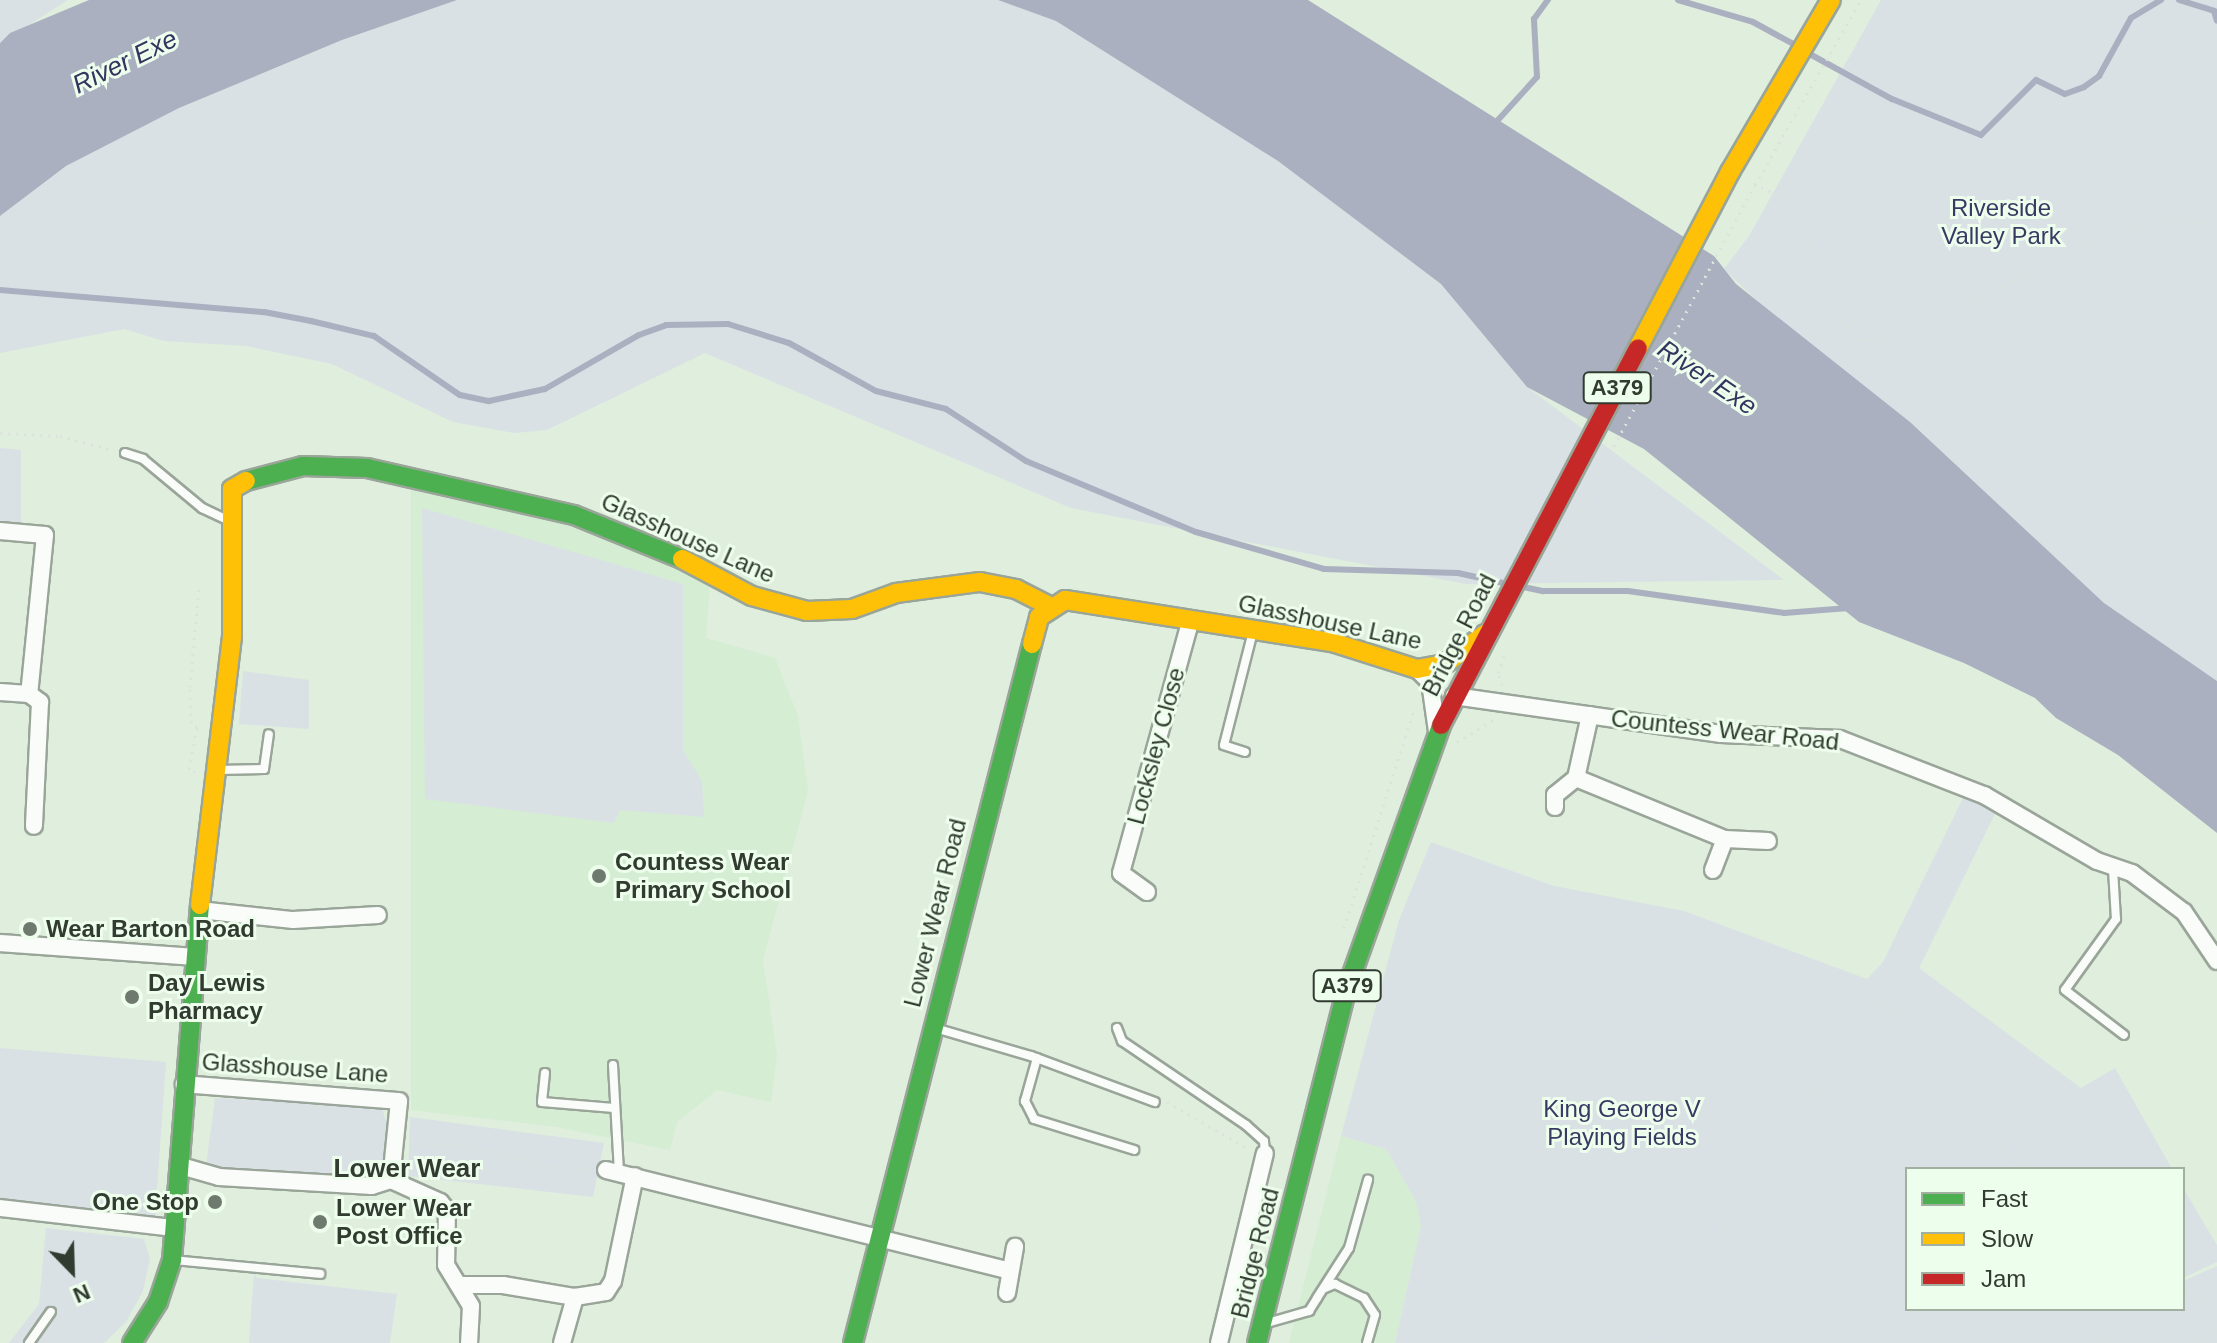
<!DOCTYPE html>
<style>
body{margin:0}
#map{position:relative;width:2217px;height:1343px;overflow:hidden;background:#dfeedd;font-family:Helvetica,sans-serif}
div>[style]{position:absolute}
[style*='--x']{left:calc(var(--x)*1px);top:calc(var(--y)*1px);width:calc(var(--w)*1px);rotate:calc(var(--a)*1deg)}
.built>*{inset:0;background:#d5edd3}
.green>*{inset:0;background:#d9e1e5}
.water>*{inset:0;background:#aab0c0}
.stream>*{height:6px;margin:-3px;padding:0 3px;transform-origin:3px;border-radius:3px;background:#aab0c0}
.path>*{height:3px;margin-top:-1.5px;transform-origin:0;background:repeating-linear-gradient(90deg,#dde2dd 0 2px,transparent 0 8px)}
.roads{filter:drop-shadow(2px 0 #9aa599) drop-shadow(-2px 0 #9aa599) drop-shadow(0 2px #9aa599) drop-shadow(0 -2px #9aa599)}
.lane>*{height:8px;margin:-4px;padding:0 4px;transform-origin:4px;border-radius:4px;background:#fafcfa}
.street>*{height:16px;margin:-8px;padding:0 8px;transform-origin:8px;border-radius:8px;background:#fafcfa}
.fast>*{height:18px;margin:-9px;padding:0 9px;transform-origin:9px;border-radius:9px;background:#4caf50}
.slow>*{height:18px;margin:-9px;padding:0 9px;transform-origin:9px;border-radius:9px;background:#ffc107}
.jam>*{height:18px;margin:-9px;padding:0 9px;transform-origin:9px;border-radius:9px;background:#c62828}
.dots>*{width:22px;height:22px;translate:-50% -50%;box-sizing:border-box;border:4px solid #edfeec;border-radius:50%}
span{translate:-50% -50%;white-space:nowrap;text-align:center;line-height:1.15;-webkit-text-stroke:6px #edfeec;paint-order:stroke}
.shield-label span{padding:2px 6px;background:#edfeec;border:2px solid;border-radius:6px;-webkit-text-stroke-width:0}
.shield-label{font-size:22px;color:#313b30;font-weight:700}
.park-label{font-size:24px;color:#383a64}
.street-label{font-size:24px;color:#313b30}
.poi-label{font-size:24px;color:#313b30;font-weight:700}
.left{translate:0 -50%;text-align:left}
.right{translate:-100% -50%;text-align:right}
.water-label{font-size:26px;color:#33355f;font-style:italic}
.neighbourhood-label{font-size:26px;color:#313b30;font-weight:700}
.legend{position:absolute;left:1905px;top:1167px;width:280px;height:144px;box-sizing:border-box;background:#edfeec;border:2px solid #a2b0a1;margin:0;padding:10px 14px;list-style:none;font-size:24px;color:#313b30}
.legend li{display:flex;align-items:center;gap:16px;height:40px}
.legend b{width:40px;border:2px solid #a2b0a1}
.north{position:absolute;left:32px;top:1231px;width:80px;height:80px;-webkit-text-stroke:6px #edfeec;paint-order:stroke;rotate:157deg;font-size:22px;font-weight:700;line-height:32px;text-align:center;color:#313b30}
.north::after{content:'';display:block;margin:auto;width:28px;height:36px;background:#313b30;clip-path:polygon(50% 0,100% 100%,50% 72%,0 100%)}
</style>
<div id="map">
<div class="built">
<i style="clip-path:polygon(411px 483px,547px 513px,710px 581px,706px 638px,775px 658px,798px 716px,808px 791px,763px 960px,777px 1055px,771px 1102px,717px 1090px,677px 1122px,670px 1150px,556px 1127px,411px 1110px)"></i>
<i style="clip-path:polygon(1341px 1136px,1386px 1149px,1416px 1201px,1421px 1226px,1395px 1343px,1289px 1343px)"></i>
</div>
<div class="green">
<i style="clip-path:polygon(0 0,68px 0,0 43px)"></i>
<i style="clip-path:polygon(457px 0,998px 0,1056px 21px,1278px 161px,1441px 284px,1527px 387px,1784px 580px,1466px 584px,1071px 508px,705px 353px,547px 430px,514px 433px,453px 422px,332px 364px,246px 346px,164px 341px,124px 329px,0 353px,0 216px,66px 166px,179px 108px,342px 40px)"></i>
<i style="clip-path:polygon(1881px 0,2217px 0,2217px 681px,2104px 603px,1910px 422px,1768px 311px,1724px 269px,1749px 236px)"></i>
<i style="clip-path:polygon(0 448px,21px 450px,21px 525px,0 524px)"></i>
<i style="clip-path:polygon(422px 508px,683px 584px,683px 750px,702px 781px,704px 817px,620px 810px,614px 823px,425px 799px)"></i>
<i style="clip-path:polygon(243px 671px,309px 680px,309px 729px,239px 724px)"></i>
<i style="clip-path:polygon(1964px 796px,1996px 812px,1919px 968px,2081px 1088px,2115px 1068px,2172px 1169px,1907px 1169px,1907px 1309px,2183px 1309px,2183px 1281px,2217px 1266px,2217px 1343px,1395px 1343px,1421px 1226px,1416px 1201px,1386px 1149px,1341px 1136px,1399px 920px,1431px 842px,1554px 886px,1684px 911px,1867px 979px,1883px 962px)"></i>
<i style="clip-path:polygon(0 1048px,166px 1062px,155px 1216px,0 1199px)"></i>
<i style="clip-path:polygon(215px 1098px,381px 1106px,389px 1129px,385px 1169px,375px 1181px,213px 1169px,206px 1166px)"></i>
<i style="clip-path:polygon(410px 1117px,604px 1143px,593px 1197px,408px 1176px)"></i>
<i style="clip-path:polygon(2183px 1188px,2217px 1245px,2217px 1262px,2183px 1278px)"></i>
<i style="clip-path:polygon(46px 1228px,144px 1239px,150px 1259px,143px 1291px,126px 1322px,104px 1343px,9px 1343px,39px 1304px)"></i>
<i style="clip-path:polygon(254px 1273px,257px 1278px,397px 1294px,390px 1343px,249px 1343px)"></i>
</div>
<div class="water">
<i style="clip-path:polygon(89px 0,457px 0,342px 40px,179px 108px,66px 166px,0 216px,0 43px,10px 33px)"></i>
<i style="clip-path:polygon(998px 0,1308px 0,1714px 256px,1736px 284px,1910px 422px,2104px 603px,2217px 681px,2217px 833px,2118px 755px,2056px 718px,2035px 698px,1964px 663px,1859px 622px,1644px 449px,1527px 387px,1441px 284px,1278px 161px,1056px 21px)"></i>
</div>
<div class="stream">
<i style="--x:1678;--y:0;--w:78;--a:16.3"></i>
<i style="--x:1753;--y:22;--w:50;--a:28.6"></i>
<i style="--x:2179;--y:0;--w:37;--a:17"></i>
<i style="--x:2214;--y:11;--w:10;--a:73"></i>
<i style="--x:1806;--y:52;--w:98;--a:28.7"></i>
<i style="--x:1892;--y:99;--w:96;--a:22"></i>
<i style="--x:1981;--y:135;--w:78;--a:-45"></i>
<i style="--x:2036;--y:80;--w:32;--a:26"></i>
<i style="--x:2065;--y:94;--w:20;--a:-20"></i>
<i style="--x:2084;--y:87;--w:19;--a:-36"></i>
<i style="--x:2099;--y:76;--w:66;--a:-61.1"></i>
<i style="--x:2131;--y:18;--w:35;--a:-31"></i>
<i style="--x:1498;--y:120;--w:58;--a:-47.8"></i>
<i style="--x:1537;--y:77;--w:58;--a:-93"></i>
<i style="--x:1534;--y:19;--w:24;--a:-54"></i>
<i style="--x:0;--y:290;--w:265;--a:4.8"></i>
<i style="--x:264;--y:312;--w:48;--a:10.8"></i>
<i style="--x:311;--y:321;--w:65;--a:13.4"></i>
<i style="--x:374;--y:336;--w:104;--a:34.5"></i>
<i style="--x:460;--y:395;--w:30;--a:12"></i>
<i style="--x:489;--y:401;--w:57;--a:-12.1"></i>
<i style="--x:545;--y:389;--w:108;--a:-29.9"></i>
<i style="--x:639;--y:335;--w:29;--a:-20"></i>
<i style="--x:666;--y:325;--w:62;--a:-0.9"></i>
<i style="--x:728;--y:324;--w:64;--a:17.3"></i>
<i style="--x:789;--y:343;--w:99;--a:28.9"></i>
<i style="--x:876;--y:391;--w:72;--a:14.4"></i>
<i style="--x:946;--y:409;--w:95;--a:33"></i>
<i style="--x:1026;--y:461;--w:184;--a:22.7"></i>
<i style="--x:1196;--y:532;--w:133;--a:16.1"></i>
<i style="--x:1324;--y:569;--w:134;--a:1.7"></i>
<i style="--x:1458;--y:573;--w:51;--a:12.4"></i>
<i style="--x:1519;--y:586;--w:25;--a:12"></i>
<i style="--x:1543;--y:591;--w:85;--a:0"></i>
<i style="--x:1628;--y:591;--w:158;--a:8"></i>
<i style="--x:1784;--y:613;--w:65;--a:-4.4"></i>
</div>
<div class="path">
<i style="--x:1754;--y:184;--w:46;--a:24.3"></i>
<i style="--x:1796;--y:203;--w:45;--a:69.1"></i>
<i style="--x:1812;--y:245;--w:32;--a:103"></i>
<i style="--x:1805;--y:276;--w:82;--a:50.9"></i>
<i style="--x:1857;--y:340;--w:33;--a:-5"></i>
<i style="--x:1890;--y:337;--w:269;--a:-24.4"></i>
<i style="--x:2135;--y:226;--w:45;--a:-10.3"></i>
<i style="--x:2179;--y:218;--w:39;--a:13"></i>
<i style="--x:0;--y:433;--w:60;--a:2.9"></i>
<i style="--x:60;--y:436;--w:55;--a:14.8"></i>
<i style="--x:1557;--y:552;--w:417;--a:-61.7"></i>
<i style="--x:1755;--y:185;--w:213;--a:-60.2"></i>
<i style="--x:1502;--y:685;--w:13;--a:-108"></i>
<i style="--x:1498;--y:673;--w:23;--a:-70"></i>
<i style="--x:1457;--y:742;--w:44;--a:-31.2"></i>
<i style="--x:195;--y:772;--w:7;--a:-153"></i>
<i style="--x:189;--y:769;--w:43;--a:-79.2"></i>
<i style="--x:197;--y:727;--w:7;--a:-146"></i>
<i style="--x:191;--y:723;--w:36;--a:-92"></i>
<i style="--x:190;--y:687;--w:99;--a:-84.8"></i>
<i style="--x:1976;--y:809;--w:209;--a:117.3"></i>
<i style="--x:1880;--y:995;--w:223;--a:51.2"></i>
<i style="--x:1344;--y:928;--w:232;--a:-72.2"></i>
<i style="--x:1167;--y:1102;--w:92;--a:29.9"></i>
<i style="--x:411;--y:1144;--w:53;--a:2.2"></i>
<i style="--x:464;--y:1146;--w:91;--a:13.3"></i>
<i style="--x:553;--y:1167;--w:36;--a:3"></i>
<i style="--x:2183;--y:1290;--w:39;--a:29"></i>
<i style="--x:52;--y:1299;--w:68;--a:-85"></i>
<i style="--x:2101;--y:1338;--w:31;--a:-71"></i>
<i style="--x:1653;--y:1343;--w:23;--a:-77"></i>
<i style="--x:1658;--y:1321;--w:115;--a:-53.1"></i>
<i style="--x:1727;--y:1229;--w:280;--a:-56.8"></i>
<i style="--x:2093;--y:1343;--w:9;--a:-32"></i>
<i style="--x:2101;--y:1338;--w:25;--a:11"></i>
<i style="--x:2194;--y:1343;--w:27;--a:-33"></i>
</div>
<div class="roads">
<div class="lane">
<i style="--x:125;--y:453;--w:19;--a:18"></i>
<i style="--x:143;--y:459;--w:77;--a:39.7"></i>
<i style="--x:202;--y:508;--w:29;--a:25"></i>
<i style="--x:1245;--y:752;--w:22;--a:-162"></i>
<i style="--x:1224;--y:745;--w:118;--a:-75.7"></i>
<i style="--x:218;--y:770;--w:46;--a:-1.2"></i>
<i style="--x:264;--y:769;--w:35;--a:-82"></i>
<i style="--x:2113;--y:869;--w:50;--a:86.6"></i>
<i style="--x:2116;--y:919;--w:87;--a:125.7"></i>
<i style="--x:2065;--y:990;--w:74;--a:37.3"></i>
<i style="--x:935;--y:1028;--w:100;--a:16.3"></i>
<i style="--x:1031;--y:1056;--w:132;--a:20.4"></i>
<i style="--x:1117;--y:1028;--w:14;--a:69"></i>
<i style="--x:1122;--y:1041;--w:150;--a:34.1"></i>
<i style="--x:1246;--y:1125;--w:24;--a:42"></i>
<i style="--x:1264;--y:1141;--w:12;--a:85"></i>
<i style="--x:1037;--y:1058;--w:45;--a:105.6"></i>
<i style="--x:1025;--y:1101;--w:20;--a:63"></i>
<i style="--x:1034;--y:1119;--w:105;--a:17.2"></i>
<i style="--x:613;--y:1065;--w:106;--a:86.8"></i>
<i style="--x:545;--y:1073;--w:29;--a:96"></i>
<i style="--x:542;--y:1102;--w:72;--a:4.8"></i>
<i style="--x:173;--y:1260;--w:148;--a:5.4"></i>
<i style="--x:1325;--y:1288;--w:11;--a:-22"></i>
<i style="--x:1335;--y:1284;--w:32;--a:26"></i>
<i style="--x:1364;--y:1298;--w:20;--a:57"></i>
<i style="--x:1375;--y:1315;--w:29;--a:106"></i>
<i style="--x:1267;--y:1323;--w:44;--a:-15.9"></i>
<i style="--x:1309;--y:1311;--w:15;--a:-58"></i>
<i style="--x:1317;--y:1298;--w:59;--a:-57.4"></i>
<i style="--x:1349;--y:1248;--w:71;--a:-74.4"></i>
<i style="--x:29;--y:1343;--w:38;--a:-55"></i>
</div>
<div class="street">
<i style="--x:0;--y:531;--w:45;--a:5.1"></i>
<i style="--x:45;--y:535;--w:160;--a:95.7"></i>
<i style="--x:1417;--y:669;--w:18;--a:45"></i>
<i style="--x:1430;--y:682;--w:49;--a:81.9"></i>
<i style="--x:0;--y:692;--w:29;--a:4"></i>
<i style="--x:29;--y:694;--w:14;--a:36"></i>
<i style="--x:40;--y:702;--w:124;--a:92.8"></i>
<i style="--x:1454;--y:696;--w:270;--a:8.1"></i>
<i style="--x:1721;--y:734;--w:119;--a:2.4"></i>
<i style="--x:1840;--y:739;--w:155;--a:21.3"></i>
<i style="--x:1984;--y:795;--w:131;--a:30.3"></i>
<i style="--x:2097;--y:861;--w:37;--a:19"></i>
<i style="--x:2132;--y:873;--w:65;--a:36.9"></i>
<i style="--x:2184;--y:912;--w:59;--a:56"></i>
<i style="--x:1590;--y:715;--w:65;--a:102.5"></i>
<i style="--x:1576;--y:778;--w:161;--a:22.3"></i>
<i style="--x:1725;--y:839;--w:43;--a:2.7"></i>
<i style="--x:1555;--y:807;--w:12;--a:-90"></i>
<i style="--x:1555;--y:795;--w:27;--a:-39"></i>
<i style="--x:1713;--y:870;--w:33;--a:-69"></i>
<i style="--x:1147;--y:892;--w:32;--a:-144"></i>
<i style="--x:1121;--y:873;--w:263;--a:-74.6"></i>
<i style="--x:199;--y:910;--w:95;--a:6.1"></i>
<i style="--x:293;--y:920;--w:85;--a:-3.4"></i>
<i style="--x:0;--y:943;--w:195;--a:4.1"></i>
<i style="--x:181;--y:1166;--w:40;--a:16"></i>
<i style="--x:219;--y:1177;--w:153;--a:3.4"></i>
<i style="--x:372;--y:1186;--w:20;--a:-18"></i>
<i style="--x:391;--y:1180;--w:79;--a:-84.2"></i>
<i style="--x:399;--y:1101;--w:216;--a:-175.5"></i>
<i style="--x:606;--y:1170;--w:416;--a:14"></i>
<i style="--x:391;--y:1180;--w:54;--a:24.2"></i>
<i style="--x:440;--y:1202;--w:11;--a:49"></i>
<i style="--x:447;--y:1210;--w:55;--a:91"></i>
<i style="--x:446;--y:1265;--w:48;--a:58.6"></i>
<i style="--x:471;--y:1306;--w:37;--a:93"></i>
<i style="--x:0;--y:1208;--w:174;--a:6.6"></i>
<i style="--x:459;--y:1285;--w:44;--a:0"></i>
<i style="--x:503;--y:1285;--w:73;--a:9.5"></i>
<i style="--x:1007;--y:1293;--w:47;--a:-80.1"></i>
<i style="--x:562;--y:1343;--w:48;--a:-74.2"></i>
<i style="--x:575;--y:1297;--w:31;--a:-9"></i>
<i style="--x:606;--y:1292;--w:13;--a:-58"></i>
<i style="--x:613;--y:1281;--w:107;--a:-78.2"></i>
<i style="--x:1219;--y:1343;--w:195;--a:-76.4"></i>
</div>
<div class="fast">
<i style="--x:246;--y:481;--w:59;--a:-14.7"></i>
<i style="--x:303;--y:466;--w:64;--a:1.8"></i>
<i style="--x:367;--y:468;--w:212;--a:12.8"></i>
<i style="--x:574;--y:515;--w:117;--a:22.2"></i>
<i style="--x:132;--y:1343;--w:49;--a:-57.6"></i>
<i style="--x:158;--y:1302;--w:44;--a:-71.6"></i>
<i style="--x:172;--y:1260;--w:356;--a:-85.5"></i>
<i style="--x:853;--y:1343;--w:722;--a:-75.64"></i>
<i style="--x:1257;--y:1343;--w:363;--a:-75.8"></i>
<i style="--x:1346;--y:991;--w:282;--a:-70.3"></i>
</div>
<div class="slow">
<i style="--x:1638;--y:348;--w:199;--a:-62.4"></i>
<i style="--x:1730;--y:172;--w:199;--a:-59.6"></i>
<i style="--x:682;--y:559;--w:79;--a:27.9"></i>
<i style="--x:752;--y:596;--w:57;--a:15.3"></i>
<i style="--x:807;--y:611;--w:45;--a:-2.5"></i>
<i style="--x:852;--y:609;--w:47;--a:-20"></i>
<i style="--x:896;--y:593;--w:85;--a:-7.5"></i>
<i style="--x:980;--y:582;--w:37;--a:11"></i>
<i style="--x:1016;--y:589;--w:38;--a:27"></i>
<i style="--x:1032;--y:644;--w:28;--a:-75"></i>
<i style="--x:1039;--y:617;--w:31;--a:-33"></i>
<i style="--x:1065;--y:600;--w:273;--a:9"></i>
<i style="--x:1335;--y:643;--w:86;--a:17.6"></i>
<i style="--x:1417;--y:669;--w:28;--a:-10"></i>
<i style="--x:1445;--y:664;--w:50;--a:-36.9"></i>
<i style="--x:200;--y:905;--w:271;--a:-83.2"></i>
<i style="--x:232;--y:636;--w:147;--a:-90"></i>
<i style="--x:232;--y:489;--w:16;--a:-30"></i>
</div>
<div class="jam">
<i style="--x:1441;--y:725;--w:425;--a:-62.4"></i>
</div>
</div>
<div class="dots">
<i style="left:599px;top:876px;background:#6e7a6d"></i>
<i style="left:30px;top:929px;background:#6e7a6d"></i>
<i style="left:132px;top:997px;background:#6e7a6d"></i>
<i style="left:215px;top:1202px;background:#6e7a6d"></i>
<i style="left:320px;top:1222px;background:#6e7a6d"></i>
</div>
<div class="shield-label">
<span style="left:1617px;top:388px">A379</span>
<span style="left:1347px;top:986px">A379</span>
</div>
<div class="park-label">
<span style="left:2001px;top:222px">Riverside<br>Valley Park</span>
<span style="left:1622px;top:1123px">King George V<br>Playing Fields</span>
</div>
<div class="street-label">
<span style="left:688px;top:538px;rotate:24deg">Glasshouse Lane</span>
<span style="left:1330px;top:622px;rotate:12deg">Glasshouse Lane</span>
<span style="left:1459px;top:635px;rotate:-63deg">Bridge Road</span>
<span style="left:1725px;top:730px;rotate:6deg">Countess Wear Road</span>
<span style="left:1156px;top:746px;rotate:-75deg">Locksley Close</span>
<span style="left:935px;top:913px;rotate:-76deg">Lower Wear Road</span>
<span style="left:295px;top:1068px;rotate:4deg">Glasshouse Lane</span>
<span style="left:1255px;top:1253px;rotate:-76deg">Bridge Road</span>
</div>
<div class="poi-label">
<span class="left" style="left:615px;top:876px">Countess Wear<br>Primary School</span>
<span class="left" style="left:46px;top:929px">Wear Barton Road</span>
<span class="left" style="left:148px;top:997px">Day Lewis<br>Pharmacy</span>
<span class="right" style="left:199px;top:1202px">One Stop</span>
<span class="left" style="left:336px;top:1222px">Lower Wear<br>Post Office</span>
</div>
<div class="water-label">
<span style="left:125px;top:62px;rotate:-26deg">River Exe</span>
<span style="left:1707px;top:378px;rotate:34deg">River Exe</span>
</div>
<div class="neighbourhood-label">
<span style="left:407px;top:1169px">Lower Wear</span>
</div>
<ul class="legend">
<li><b style="height:10px;background:#4caf50"></b>Fast</li>
<li><b style="height:10px;background:#ffc107"></b>Slow</li>
<li><b style="height:10px;background:#c62828"></b>Jam</li>
</ul>
<div class="north">N</div>
</div>
